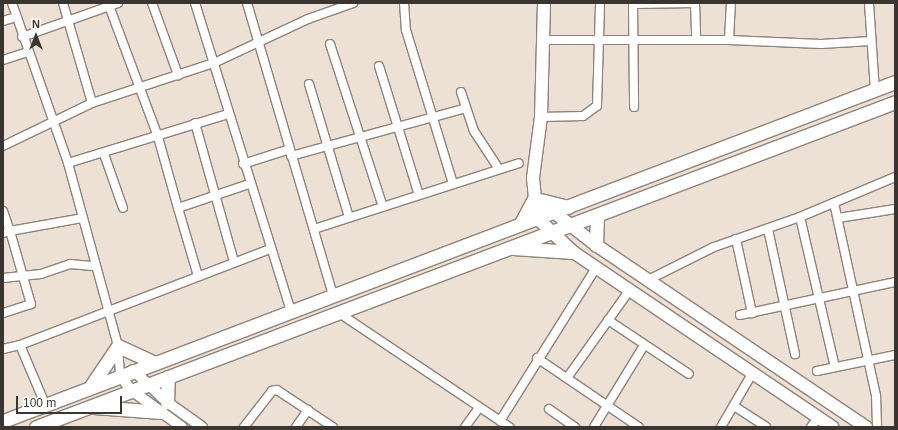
<!DOCTYPE html>
<style>
body{margin:0}
#map{position:relative;width:898px;height:430px;overflow:hidden;background:#ede1d6;font-family:Arial,sans-serif}
div>[style]{position:absolute}
[style*='--x']{left:calc(var(--x)*1px);top:calc(var(--y)*1px);width:calc(var(--w)*1px);rotate:calc(var(--a)*1deg)}
.roads{filter:drop-shadow(1px 0 #8e8379) drop-shadow(-1px 0 #8e8379) drop-shadow(0 1px #8e8379) drop-shadow(0 -1px #8e8379)}
.minor>*{height:8px;margin:-4px;padding:0 4px;transform-origin:4px;border-radius:4px;background:#fff}
.tertiary>*{height:10px;margin:-5px;padding:0 5px;transform-origin:5px;border-radius:5px;background:#fff}
.secondary>*{height:12px;margin:-6px;padding:0 6px;transform-origin:6px;border-radius:6px;background:#fff}
.primary>*{height:13px;margin:-6.5px;padding:0 6.5px;transform-origin:6.5px;border-radius:6.5px;background:#fff}
span{translate:-50% -50%;white-space:nowrap;text-align:center;line-height:1.15;-webkit-text-stroke:4px #fff;paint-order:stroke}
.frame{position:absolute;inset:0;border:4px solid #3a3531;pointer-events:none}
.north{position:absolute;left:16px;top:16px;width:40px;height:40px;-webkit-text-stroke:3px #fff;paint-order:stroke;rotate:0deg;font-size:11px;font-weight:700;line-height:16px;text-align:center;color:#3a3531}
.north::after{content:'';display:block;margin:auto;width:14px;height:18px;background:#3a3531;clip-path:polygon(50% 0,100% 100%,50% 72%,0 100%)}
.scale{position:absolute;left:16px;top:396px;width:106px;height:18px;box-sizing:border-box;border:2px solid #3a3531;border-top:0;padding-left:5px;font-size:12px;line-height:14px;white-space:nowrap;color:#3a3531;-webkit-text-stroke:3px #fff;paint-order:stroke}
</style>
<div id="map">
<div class="roads">
<div class="minor">
<i style="--x:12;--y:3;--w:170;--a:70.7"></i>
<i style="--x:68;--y:163;--w:190;--a:74.7"></i>
<i style="--x:118;--y:346;--w:29;--a:86"></i>
<i style="--x:63;--y:3;--w:104;--a:73.8"></i>
<i style="--x:108;--y:3;--w:143;--a:69.5"></i>
<i style="--x:158;--y:137;--w:74;--a:74.3"></i>
<i style="--x:152;--y:3;--w:77;--a:70.1"></i>
<i style="--x:195;--y:3;--w:324;--a:72.7"></i>
<i style="--x:247;--y:3;--w:304;--a:73.6"></i>
<i style="--x:404;--y:3;--w:27;--a:86"></i>
<i style="--x:406;--y:30;--w:161;--a:73"></i>
<i style="--x:633;--y:3;--w:104;--a:89.4"></i>
<i style="--x:695;--y:3;--w:37;--a:88"></i>
<i style="--x:869;--y:3;--w:87;--a:86.1"></i>
<i style="--x:633;--y:4;--w:62;--a:-0.9"></i>
<i style="--x:3;--y:21;--w:14;--a:-17"></i>
<i style="--x:22;--y:37;--w:102;--a:-19.5"></i>
<i style="--x:544;--y:40;--w:185;--a:0"></i>
<i style="--x:729;--y:40;--w:37;--a:-87"></i>
<i style="--x:729;--y:40;--w:92;--a:2.5"></i>
<i style="--x:821;--y:44;--w:50;--a:-3.4"></i>
<i style="--x:330;--y:44;--w:171;--a:72"></i>
<i style="--x:3;--y:60;--w:26;--a:-18"></i>
<i style="--x:379;--y:66;--w:135;--a:72.8"></i>
<i style="--x:309;--y:84;--w:139;--a:73.3"></i>
<i style="--x:461;--y:92;--w:41;--a:71.6"></i>
<i style="--x:474;--y:131;--w:45;--a:56.7"></i>
<i style="--x:541;--y:117;--w:42;--a:-1.4"></i>
<i style="--x:583;--y:116;--w:17;--a:-36"></i>
<i style="--x:597;--y:106;--w:103;--a:-88.3"></i>
<i style="--x:195;--y:123;--w:144;--a:74.3"></i>
<i style="--x:3;--y:146;--w:99;--a:-25.8"></i>
<i style="--x:92;--y:103;--w:128;--a:-18.2"></i>
<i style="--x:214;--y:63;--w:104;--a:-25.1"></i>
<i style="--x:308;--y:19;--w:48;--a:-19.6"></i>
<i style="--x:104;--y:154;--w:57;--a:70.6"></i>
<i style="--x:291;--y:156;--w:181;--a:-15.3"></i>
<i style="--x:68;--y:163;--w:167;--a:-17"></i>
<i style="--x:243;--y:164;--w:49;--a:-17.7"></i>
<i style="--x:834;--y:203;--w:198;--a:77.7"></i>
<i style="--x:876;--y:396;--w:31;--a:88"></i>
<i style="--x:3;--y:211;--w:21;--a:71"></i>
<i style="--x:10;--y:231;--w:73;--a:-10.2"></i>
<i style="--x:800;--y:217;--w:154;--a:76.9"></i>
<i style="--x:838;--y:218;--w:58;--a:-9"></i>
<i style="--x:314;--y:229;--w:215;--a:-17.8"></i>
<i style="--x:768;--y:229;--w:128;--a:77.8"></i>
<i style="--x:3;--y:233;--w:7;--a:-16"></i>
<i style="--x:10;--y:231;--w:76;--a:74"></i>
<i style="--x:31;--y:304;--w:29;--a:162"></i>
<i style="--x:736;--y:239;--w:76;--a:77.8"></i>
<i style="--x:198;--y:276;--w:71;--a:-106.4"></i>
<i style="--x:178;--y:208;--w:75;--a:-18.7"></i>
<i style="--x:3;--y:278;--w:38;--a:-6"></i>
<i style="--x:41;--y:274;--w:31;--a:-19"></i>
<i style="--x:70;--y:264;--w:25;--a:5"></i>
<i style="--x:648;--y:280;--w:74;--a:-26.6"></i>
<i style="--x:714;--y:247;--w:91;--a:-19.2"></i>
<i style="--x:800;--y:217;--w:103;--a:-22.8"></i>
<i style="--x:339;--y:313;--w:205;--a:33.8"></i>
<i style="--x:740;--y:315;--w:158;--a:-12"></i>
<i style="--x:608;--y:320;--w:97;--a:33.7"></i>
<i style="--x:3;--y:349;--w:17;--a:-13"></i>
<i style="--x:537;--y:358;--w:123;--a:34.1"></i>
<i style="--x:817;--y:371;--w:80;--a:-11.6"></i>
<i style="--x:567;--y:378;--w:107;--a:-54.5"></i>
<i style="--x:45;--y:404;--w:64;--a:-113"></i>
<i style="--x:20;--y:345;--w:268;--a:-21"></i>
<i style="--x:734;--y:406;--w:38;--a:33"></i>
<i style="--x:549;--y:409;--w:32;--a:35"></i>
<i style="--x:500;--y:421;--w:181;--a:-57.9"></i>
<i style="--x:244;--y:427;--w:46;--a:-52.1"></i>
<i style="--x:272;--y:391;--w:5;--a:-11"></i>
<i style="--x:277;--y:390;--w:67;--a:33.5"></i>
<i style="--x:296;--y:427;--w:21;--a:-55"></i>
<i style="--x:465;--y:427;--w:24;--a:-54"></i>
<i style="--x:594;--y:427;--w:94;--a:-58.5"></i>
<i style="--x:721;--y:427;--w:61;--a:-59.7"></i>
<i style="--x:811;--y:427;--w:11;--a:-52"></i>
</div>
<div class="tertiary">
<i style="--x:133;--y:370;--w:47;--a:43.3"></i>
<i style="--x:167;--y:402;--w:43;--a:35.5"></i>
<i style="--x:120;--y:375;--w:19;--a:54"></i>
<i style="--x:131;--y:390;--w:63;--a:36"></i>
</div>
<div class="secondary">
<i style="--x:544;--y:3;--w:114;--a:91.5"></i>
<i style="--x:541;--y:117;--w:62;--a:97.5"></i>
<i style="--x:533;--y:178;--w:40;--a:84.3"></i>
<i style="--x:537;--y:218;--w:50;--a:43.4"></i>
<i style="--x:573;--y:252;--w:313;--a:34"></i>
<i style="--x:546;--y:206;--w:63;--a:38"></i>
<i style="--x:596;--y:245;--w:326;--a:34"></i>
</div>
<div class="primary">
<i style="--x:540;--y:200;--w:29;--a:14"></i>
<i style="--x:521;--y:223;--w:26;--a:-62"></i>
<i style="--x:596;--y:245;--w:29;--a:-88"></i>
<i style="--x:513;--y:248;--w:60;--a:3.8"></i>
<i style="--x:91;--y:386;--w:48;--a:-56"></i>
<i style="--x:118;--y:346;--w:41;--a:24.7"></i>
<i style="--x:167;--y:402;--w:25;--a:-88"></i>
<i style="--x:94;--y:407;--w:67;--a:4.3"></i>
<i style="--x:3;--y:421;--w:954;--a:-20.81"></i>
<i style="--x:36;--y:427;--w:918;--a:-20.72"></i>
</div>
</div>
<div class="frame"></div>
<div class="north">N</div>
<div class="scale">100 m</div>
</div>
